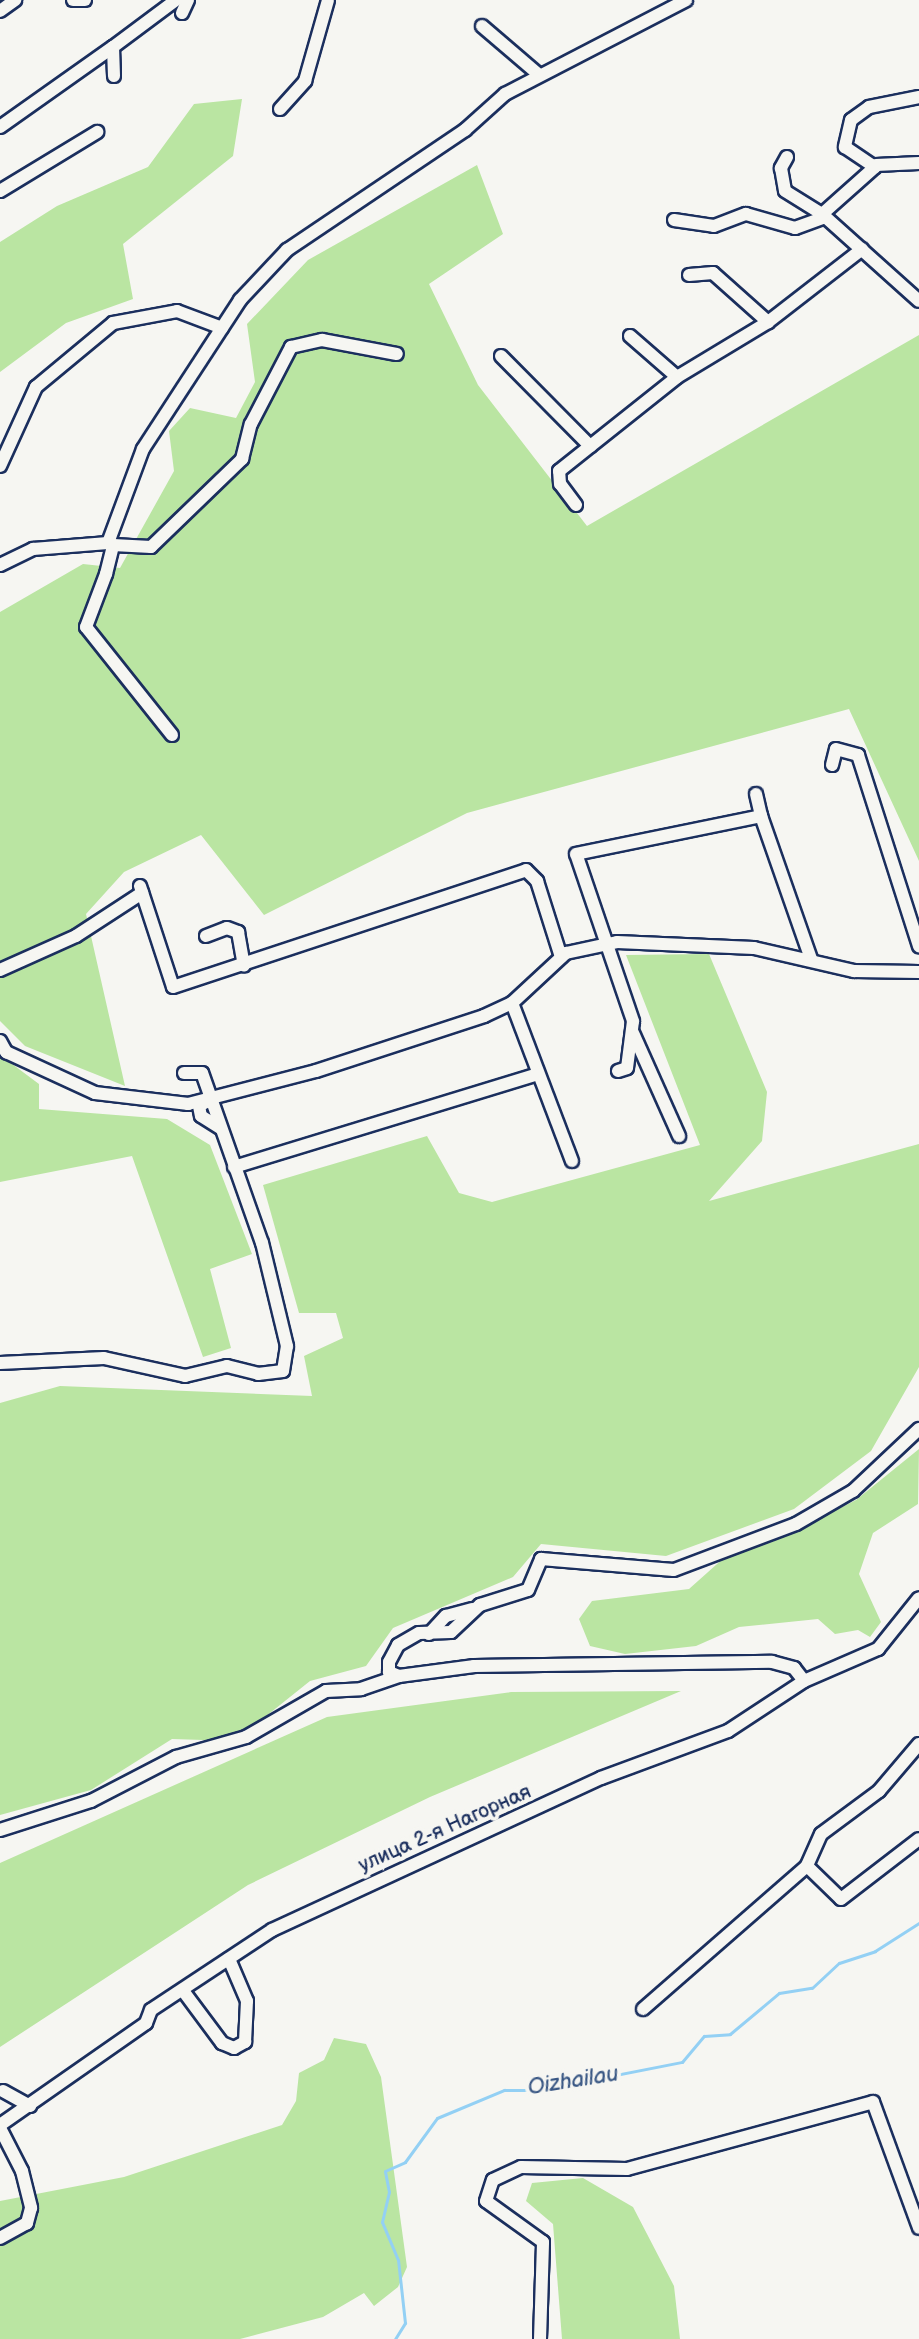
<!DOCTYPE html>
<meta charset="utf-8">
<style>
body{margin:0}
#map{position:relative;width:919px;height:2339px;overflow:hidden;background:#f6f6f2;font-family:"Balsamiq Sans",sans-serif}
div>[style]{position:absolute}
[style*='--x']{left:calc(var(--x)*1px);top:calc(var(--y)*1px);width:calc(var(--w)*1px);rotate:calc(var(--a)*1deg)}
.green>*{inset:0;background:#bae5a2}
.stream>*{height:3px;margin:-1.5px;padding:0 1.5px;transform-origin:1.5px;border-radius:1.5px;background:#93d0f4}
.roads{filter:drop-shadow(2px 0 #1b2f5e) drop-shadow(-2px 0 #1b2f5e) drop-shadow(0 2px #1b2f5e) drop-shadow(0 -2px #1b2f5e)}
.minor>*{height:12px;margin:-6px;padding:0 6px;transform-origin:6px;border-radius:6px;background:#f6f6f2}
span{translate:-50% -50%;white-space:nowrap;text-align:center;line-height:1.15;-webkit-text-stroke:8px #f6f6f2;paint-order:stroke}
.street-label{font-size:20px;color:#1b2f5e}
.water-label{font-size:22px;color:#395784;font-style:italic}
</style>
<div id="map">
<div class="green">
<i style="clip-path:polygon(242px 99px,233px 156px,123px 244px,133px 299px,66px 323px,0 372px,0 242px,57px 206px,148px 167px,194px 104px)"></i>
<i style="clip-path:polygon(477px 165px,503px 234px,429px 284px,478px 385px,587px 526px,919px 335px,919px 861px,849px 709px,467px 813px,264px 915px,201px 835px,124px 872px,86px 914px,125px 1086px,25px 1046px,0 1021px,0 612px,83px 564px,120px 568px,174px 471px,169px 431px,190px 408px,236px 418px,255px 382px,247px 324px,308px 260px)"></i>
<i style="clip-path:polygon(709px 954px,767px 1092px,762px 1141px,709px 1201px,919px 1144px,919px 1367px,871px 1451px,794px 1509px,666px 1556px,541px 1544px,513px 1577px,393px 1628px,366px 1666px,310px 1681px,235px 1741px,172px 1739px,91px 1790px,0 1815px,0 1403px,60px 1386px,312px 1396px,304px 1356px,343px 1338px,336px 1313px,299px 1313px,263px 1185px,427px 1136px,459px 1193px,492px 1202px,700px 1145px,626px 955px)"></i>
<i style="clip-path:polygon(0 1055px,39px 1084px,39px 1109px,167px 1119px,210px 1145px,252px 1254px,210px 1269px,231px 1348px,203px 1357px,132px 1156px,0 1182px)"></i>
<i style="clip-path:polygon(919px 1449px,918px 1504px,873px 1533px,859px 1574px,881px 1622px,870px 1637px,858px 1630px,835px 1634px,818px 1619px,739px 1627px,696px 1646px,625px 1654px,590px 1646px,579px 1619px,592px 1601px,689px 1589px,726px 1556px,772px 1542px,856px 1500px)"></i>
<i style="clip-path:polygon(681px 1691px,430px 1797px,248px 1885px,0 2047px,0 1863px,327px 1717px,511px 1692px)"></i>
<i style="clip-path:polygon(334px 2038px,366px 2044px,381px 2077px,407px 2267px,398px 2287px,374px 2306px,364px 2293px,323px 2317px,240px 2339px,0 2339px,0 2201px,124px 2177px,282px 2125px,296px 2101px,299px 2073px,324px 2060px)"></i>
<i style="clip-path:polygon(583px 2178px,633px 2207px,674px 2286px,680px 2339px,562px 2339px,553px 2224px,526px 2201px,532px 2183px)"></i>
</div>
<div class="stream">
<i style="--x:395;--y:2339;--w:19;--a:-58"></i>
<i style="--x:405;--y:2323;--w:63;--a:-96.3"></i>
<i style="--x:398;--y:2260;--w:41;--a:-112.8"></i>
<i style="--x:382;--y:2222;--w:31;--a:-77"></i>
<i style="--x:389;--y:2192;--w:21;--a:-101"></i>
<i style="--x:385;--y:2171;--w:22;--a:-24"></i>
<i style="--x:405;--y:2162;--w:54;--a:-54"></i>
<i style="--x:437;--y:2118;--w:73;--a:-22.7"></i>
<i style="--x:504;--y:2090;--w:35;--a:0"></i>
<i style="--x:539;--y:2090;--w:146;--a:-11.1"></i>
<i style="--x:682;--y:2062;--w:34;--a:-50"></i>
<i style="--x:704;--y:2036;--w:26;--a:-4"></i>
<i style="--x:730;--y:2034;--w:64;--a:-39.9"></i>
<i style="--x:779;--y:1993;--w:33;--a:-9"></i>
<i style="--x:812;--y:1988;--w:37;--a:-43"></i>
<i style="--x:839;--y:1963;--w:38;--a:-18"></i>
<i style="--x:875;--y:1951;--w:52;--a:-32.5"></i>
</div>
<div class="roads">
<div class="minor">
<i style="--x:73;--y:0;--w:12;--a:0"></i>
<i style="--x:0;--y:11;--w:19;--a:-36"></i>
<i style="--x:182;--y:13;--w:14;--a:-65"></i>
<i style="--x:482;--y:26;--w:74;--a:40.6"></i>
<i style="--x:114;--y:76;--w:29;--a:-92"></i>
<i style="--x:113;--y:47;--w:79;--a:-36.7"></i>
<i style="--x:919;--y:97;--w:51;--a:168.7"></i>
<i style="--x:869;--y:107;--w:22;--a:144"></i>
<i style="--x:851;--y:120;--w:28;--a:103"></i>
<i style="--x:845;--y:147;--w:36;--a:34"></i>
<i style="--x:875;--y:167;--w:71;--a:138.4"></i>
<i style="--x:822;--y:214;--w:130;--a:41.9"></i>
<i style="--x:280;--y:109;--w:38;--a:-48"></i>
<i style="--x:305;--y:81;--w:84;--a:-74.1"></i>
<i style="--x:0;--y:127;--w:138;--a:-35.3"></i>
<i style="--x:787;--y:157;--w:13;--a:119"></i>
<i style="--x:781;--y:168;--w:23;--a:80"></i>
<i style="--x:785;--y:191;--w:44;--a:31.9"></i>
<i style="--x:876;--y:165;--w:43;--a:-2.7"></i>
<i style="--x:0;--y:191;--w:114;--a:-31.3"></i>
<i style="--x:674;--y:220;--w:40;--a:8.5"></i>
<i style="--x:714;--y:226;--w:34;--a:-21"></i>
<i style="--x:746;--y:214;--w:51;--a:15.9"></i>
<i style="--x:795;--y:228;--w:32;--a:-20"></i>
<i style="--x:689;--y:275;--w:24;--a:-5"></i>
<i style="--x:713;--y:273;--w:74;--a:41.7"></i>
<i style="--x:630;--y:336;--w:62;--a:41.1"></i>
<i style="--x:501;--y:356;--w:127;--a:45.3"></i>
<i style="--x:0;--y:466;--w:87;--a:-65.5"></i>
<i style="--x:36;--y:387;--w:100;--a:-39.7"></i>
<i style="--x:113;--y:323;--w:65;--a:-10.6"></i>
<i style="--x:177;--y:311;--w:48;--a:20.7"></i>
<i style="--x:576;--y:505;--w:26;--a:-127"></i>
<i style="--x:560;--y:484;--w:13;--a:-94"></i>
<i style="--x:559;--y:471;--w:151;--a:-38.5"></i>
<i style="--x:677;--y:377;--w:106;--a:-31.1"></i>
<i style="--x:768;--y:322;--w:119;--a:-37.8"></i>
<i style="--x:113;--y:545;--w:38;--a:3"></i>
<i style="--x:151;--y:547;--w:127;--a:-44"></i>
<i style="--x:242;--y:459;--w:36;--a:-76"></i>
<i style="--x:251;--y:424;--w:87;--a:-62.5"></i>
<i style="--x:291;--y:347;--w:32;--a:-13"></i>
<i style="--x:322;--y:340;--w:76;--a:10.6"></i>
<i style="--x:0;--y:565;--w:37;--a:-26"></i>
<i style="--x:33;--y:549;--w:75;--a:-4.6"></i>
<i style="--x:172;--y:735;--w:138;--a:-128.5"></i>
<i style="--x:86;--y:627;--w:57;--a:-69.3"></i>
<i style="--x:106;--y:574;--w:30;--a:-76"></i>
<i style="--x:113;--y:545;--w:5;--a:-158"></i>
<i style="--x:108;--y:543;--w:100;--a:-69.6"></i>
<i style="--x:143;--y:449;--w:178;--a:-56.9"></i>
<i style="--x:240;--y:300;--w:69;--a:-46.8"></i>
<i style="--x:287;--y:250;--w:215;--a:-34"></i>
<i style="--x:465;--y:130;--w:54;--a:-42"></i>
<i style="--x:505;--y:94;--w:204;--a:-27.4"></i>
<i style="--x:832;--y:765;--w:16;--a:-76"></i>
<i style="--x:836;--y:749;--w:23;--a:15"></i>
<i style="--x:858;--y:755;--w:201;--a:72.3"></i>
<i style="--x:756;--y:794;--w:23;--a:77"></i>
<i style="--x:140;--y:886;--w:106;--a:71.9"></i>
<i style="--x:173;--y:987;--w:372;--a:-18.3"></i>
<i style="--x:526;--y:870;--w:16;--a:45"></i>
<i style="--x:537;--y:881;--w:80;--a:72.5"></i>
<i style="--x:206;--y:936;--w:22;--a:-21"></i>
<i style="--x:227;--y:928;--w:12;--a:20"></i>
<i style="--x:238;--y:932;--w:34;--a:80"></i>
<i style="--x:0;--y:970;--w:83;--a:-24.1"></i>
<i style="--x:76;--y:936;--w:79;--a:-33.1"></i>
<i style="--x:512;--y:1003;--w:169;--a:69.2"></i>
<i style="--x:633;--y:1033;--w:113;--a:65.9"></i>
<i style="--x:0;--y:1041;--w:13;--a:61"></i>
<i style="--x:6;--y:1052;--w:98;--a:24.7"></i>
<i style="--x:95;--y:1093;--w:94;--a:6.7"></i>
<i style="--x:188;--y:1104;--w:132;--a:-14.5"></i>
<i style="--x:316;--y:1071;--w:177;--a:-18.1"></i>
<i style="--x:484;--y:1016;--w:31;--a:-25"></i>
<i style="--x:512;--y:1003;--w:74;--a:-42.8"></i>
<i style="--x:566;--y:953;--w:52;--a:-12.2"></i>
<i style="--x:617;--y:942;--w:137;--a:2.5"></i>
<i style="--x:754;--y:948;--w:103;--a:13"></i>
<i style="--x:854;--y:971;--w:65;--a:0.9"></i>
<i style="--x:618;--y:1071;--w:9;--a:-18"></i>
<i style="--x:627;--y:1068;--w:47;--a:-82.7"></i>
<i style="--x:633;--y:1021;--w:176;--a:-108.8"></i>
<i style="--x:576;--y:854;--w:189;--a:-11.6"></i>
<i style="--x:761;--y:816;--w:151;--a:70.7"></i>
<i style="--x:208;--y:1101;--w:10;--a:151"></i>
<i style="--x:199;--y:1106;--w:10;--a:79"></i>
<i style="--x:201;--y:1116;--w:22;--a:32"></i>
<i style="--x:234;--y:1167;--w:318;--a:-17"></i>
<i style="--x:0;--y:1363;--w:104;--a:-2.8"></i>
<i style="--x:104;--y:1358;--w:83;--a:12.5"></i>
<i style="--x:185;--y:1376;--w:43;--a:-13.4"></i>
<i style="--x:227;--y:1366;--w:32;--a:14"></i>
<i style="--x:258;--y:1374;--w:25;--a:-7"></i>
<i style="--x:283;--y:1371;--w:25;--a:-81"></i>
<i style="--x:287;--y:1346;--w:106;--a:-103.6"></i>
<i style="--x:262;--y:1243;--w:180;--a:-109.4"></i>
<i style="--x:202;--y:1073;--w:18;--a:180"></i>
<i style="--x:429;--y:1634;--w:25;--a:-47"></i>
<i style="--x:446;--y:1616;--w:27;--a:-15"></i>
<i style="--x:399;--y:1676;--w:11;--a:-158"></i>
<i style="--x:389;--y:1672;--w:10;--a:-90"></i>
<i style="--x:389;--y:1662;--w:19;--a:-62"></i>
<i style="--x:398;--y:1645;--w:24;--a:-30"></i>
<i style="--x:419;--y:1633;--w:32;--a:-2"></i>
<i style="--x:451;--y:1632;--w:40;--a:-43"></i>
<i style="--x:480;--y:1605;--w:50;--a:-17.4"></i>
<i style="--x:528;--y:1590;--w:34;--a:-67"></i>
<i style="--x:541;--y:1559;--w:133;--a:4.7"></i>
<i style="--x:674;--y:1570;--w:130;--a:-20.7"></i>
<i style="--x:796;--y:1524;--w:66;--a:-30.1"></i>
<i style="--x:853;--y:1491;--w:91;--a:-43.2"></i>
<i style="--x:919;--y:1744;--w:62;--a:130.4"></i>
<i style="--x:879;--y:1791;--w:72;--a:143.4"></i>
<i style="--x:821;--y:1834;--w:35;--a:114"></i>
<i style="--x:807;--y:1866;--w:47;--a:44.1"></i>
<i style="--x:841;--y:1899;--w:98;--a:-37.6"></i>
<i style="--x:0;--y:1830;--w:96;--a:-17.7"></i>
<i style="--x:91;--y:1801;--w:96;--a:-27.4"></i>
<i style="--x:176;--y:1757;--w:73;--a:-15.9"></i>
<i style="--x:246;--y:1737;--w:92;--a:-29.9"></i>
<i style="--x:326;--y:1691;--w:35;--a:-3"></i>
<i style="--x:361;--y:1689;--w:40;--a:-18.9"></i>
<i style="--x:399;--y:1676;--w:76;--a:-7.6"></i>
<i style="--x:474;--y:1666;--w:298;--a:-0.8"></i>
<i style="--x:772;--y:1662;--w:23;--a:15"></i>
<i style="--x:794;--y:1668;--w:16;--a:52"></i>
<i style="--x:184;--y:1992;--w:64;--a:53.3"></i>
<i style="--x:222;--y:2043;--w:13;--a:23"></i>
<i style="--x:234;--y:2048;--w:13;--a:-29"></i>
<i style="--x:245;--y:2042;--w:41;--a:-87.2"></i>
<i style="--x:247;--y:2001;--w:46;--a:-113.2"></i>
<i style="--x:643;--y:2009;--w:218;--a:-41.1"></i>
<i style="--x:3;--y:2091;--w:31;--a:29"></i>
<i style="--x:0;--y:2125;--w:178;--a:-34.9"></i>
<i style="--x:146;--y:2023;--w:14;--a:-69"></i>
<i style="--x:151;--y:2010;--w:145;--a:-33.5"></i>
<i style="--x:272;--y:1930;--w:362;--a:-24.8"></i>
<i style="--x:601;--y:1778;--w:135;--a:-20.3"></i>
<i style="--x:728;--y:1731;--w:91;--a:-33.3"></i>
<i style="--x:804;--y:1681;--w:81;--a:-23.4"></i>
<i style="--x:878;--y:1649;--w:65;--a:-51.2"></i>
<i style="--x:0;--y:2128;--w:48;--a:62.9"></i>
<i style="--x:22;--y:2171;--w:38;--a:76"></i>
<i style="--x:31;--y:2208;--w:16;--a:105"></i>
<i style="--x:27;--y:2223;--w:31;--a:151"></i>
<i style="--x:540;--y:2339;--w:97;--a:-88.2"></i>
<i style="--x:543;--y:2242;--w:70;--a:-144.3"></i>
<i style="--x:486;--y:2201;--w:22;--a:-72"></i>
<i style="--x:493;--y:2180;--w:31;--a:-25"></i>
<i style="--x:521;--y:2167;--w:106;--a:1.1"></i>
<i style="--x:627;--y:2169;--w:255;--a:-15.2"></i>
<i style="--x:873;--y:2102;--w:134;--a:69.9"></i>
</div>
</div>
<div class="street-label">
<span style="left:445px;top:1829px;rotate:-24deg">улица 2-я Нагорная</span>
</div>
<div class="water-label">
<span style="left:573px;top:2081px;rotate:-9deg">Oizhailau</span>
</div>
</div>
